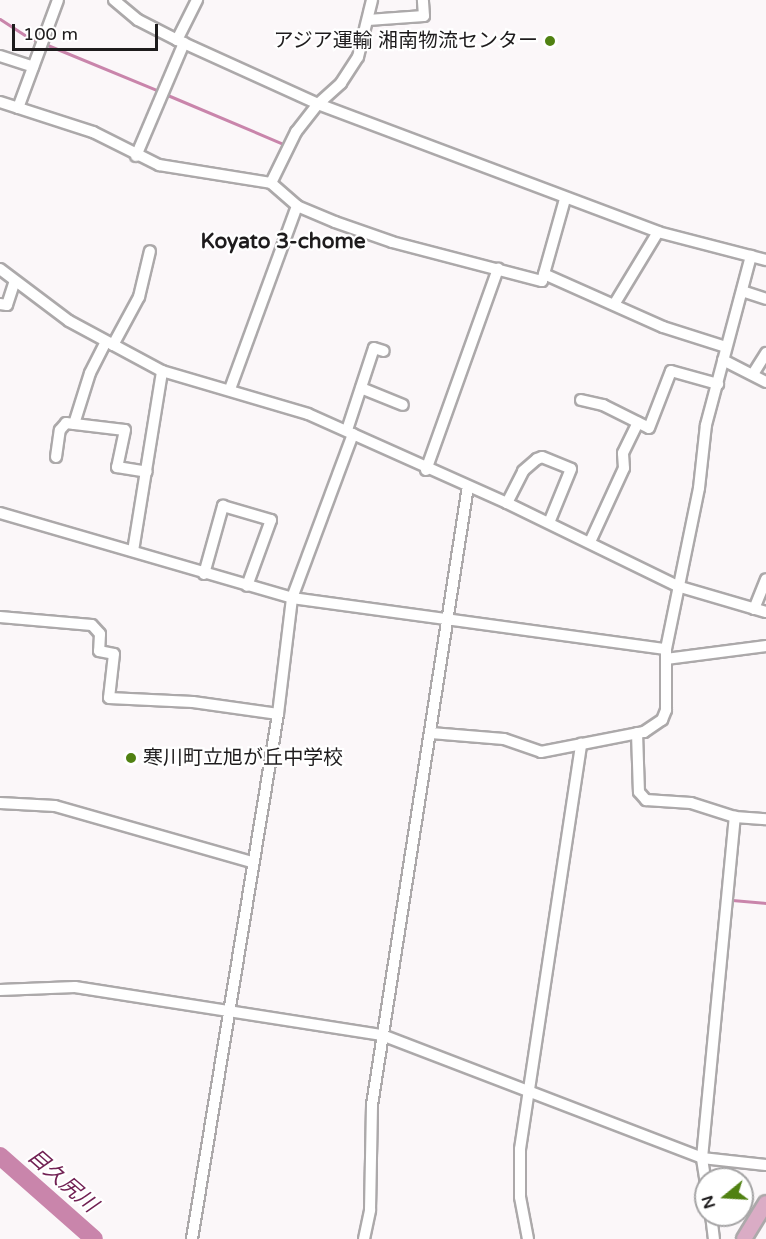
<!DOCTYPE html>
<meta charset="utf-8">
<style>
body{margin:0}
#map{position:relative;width:766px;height:1239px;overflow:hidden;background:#fbf7f9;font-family:"Varela Round","Noto Sans JP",sans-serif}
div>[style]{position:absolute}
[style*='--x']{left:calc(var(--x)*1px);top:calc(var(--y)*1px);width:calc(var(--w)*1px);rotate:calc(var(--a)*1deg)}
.stream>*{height:3px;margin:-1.5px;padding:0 1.5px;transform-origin:1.5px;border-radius:1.5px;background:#c985ab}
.river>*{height:18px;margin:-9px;padding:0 9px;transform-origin:9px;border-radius:9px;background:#c985ab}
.roads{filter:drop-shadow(2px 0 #aca9aa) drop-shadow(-2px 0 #aca9aa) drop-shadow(0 2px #aca9aa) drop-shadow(0 -2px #aca9aa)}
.minor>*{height:10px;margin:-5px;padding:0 5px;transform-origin:5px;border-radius:5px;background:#fff}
.major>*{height:14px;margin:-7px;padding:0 7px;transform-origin:7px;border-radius:7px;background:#daacc5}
.dots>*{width:16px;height:16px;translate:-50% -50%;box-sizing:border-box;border:3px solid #fff;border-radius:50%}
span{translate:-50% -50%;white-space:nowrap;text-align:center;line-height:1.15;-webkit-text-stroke:4.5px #fff;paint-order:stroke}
.poi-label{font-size:20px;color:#1e1c1d}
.right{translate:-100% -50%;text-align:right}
.left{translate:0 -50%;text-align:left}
.neighbourhood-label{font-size:21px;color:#1e1c1d;font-weight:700}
.water-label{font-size:21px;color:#712053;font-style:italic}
.north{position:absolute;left:694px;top:1167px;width:60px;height:60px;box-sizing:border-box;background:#fff;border:2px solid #a5a4a5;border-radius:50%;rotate:252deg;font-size:16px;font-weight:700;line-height:24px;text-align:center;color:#1e1c1d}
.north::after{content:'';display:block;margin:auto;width:21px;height:27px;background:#508112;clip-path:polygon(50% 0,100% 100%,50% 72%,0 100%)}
.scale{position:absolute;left:12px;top:24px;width:146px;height:27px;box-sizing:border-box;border:3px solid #1e1c1d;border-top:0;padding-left:8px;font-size:18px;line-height:21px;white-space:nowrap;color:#1e1c1d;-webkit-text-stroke:4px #fff;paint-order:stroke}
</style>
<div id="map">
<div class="stream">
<i style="--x:0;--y:19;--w:33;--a:33"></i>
<i style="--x:28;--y:37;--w:142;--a:22.4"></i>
<i style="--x:165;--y:94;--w:126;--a:22.9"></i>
<i style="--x:732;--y:900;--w:34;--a:5"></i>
</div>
<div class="river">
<i style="--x:0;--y:1156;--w:125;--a:41.4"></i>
</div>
<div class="roads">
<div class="minor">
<i style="--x:114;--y:0;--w:31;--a:40"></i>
<i style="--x:138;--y:20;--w:44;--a:27.1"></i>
<i style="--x:177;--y:40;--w:155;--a:24.4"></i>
<i style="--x:318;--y:104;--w:363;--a:20.6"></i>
<i style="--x:658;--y:232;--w:112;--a:14.5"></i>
<i style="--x:368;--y:20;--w:56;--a:-4.1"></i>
<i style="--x:424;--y:16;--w:16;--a:-94"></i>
<i style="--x:177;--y:40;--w:45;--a:-63.4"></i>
<i style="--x:0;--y:56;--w:35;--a:18"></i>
<i style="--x:0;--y:102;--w:98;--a:17.9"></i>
<i style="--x:93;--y:132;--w:74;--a:26.6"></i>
<i style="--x:159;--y:165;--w:113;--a:9.1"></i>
<i style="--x:271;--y:183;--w:35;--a:41"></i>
<i style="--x:297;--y:206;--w:41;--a:22.8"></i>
<i style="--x:335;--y:222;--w:60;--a:19.3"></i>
<i style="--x:392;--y:242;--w:155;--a:14.6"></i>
<i style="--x:542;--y:281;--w:85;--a:-74.3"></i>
<i style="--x:18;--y:108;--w:115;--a:-69.7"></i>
<i style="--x:136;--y:156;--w:123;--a:-67"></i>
<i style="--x:271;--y:183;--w:57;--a:-63.9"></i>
<i style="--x:296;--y:132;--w:36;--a:-52"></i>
<i style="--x:318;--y:104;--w:31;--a:-42"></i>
<i style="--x:341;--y:83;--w:31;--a:-57"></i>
<i style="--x:358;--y:57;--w:59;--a:-76.2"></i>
<i style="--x:0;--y:269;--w:86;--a:37"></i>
<i style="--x:69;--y:321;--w:106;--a:28.3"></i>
<i style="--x:162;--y:371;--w:152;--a:16.4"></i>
<i style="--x:308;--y:414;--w:218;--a:24.1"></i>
<i style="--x:507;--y:503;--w:189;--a:26"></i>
<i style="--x:677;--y:586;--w:93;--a:16.3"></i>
<i style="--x:544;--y:274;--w:130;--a:24"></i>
<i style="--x:663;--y:327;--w:66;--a:17.6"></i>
<i style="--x:742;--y:291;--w:25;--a:18"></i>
<i style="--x:615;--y:303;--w:83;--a:-58.8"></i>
<i style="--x:0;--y:304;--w:7;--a:8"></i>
<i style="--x:7;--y:305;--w:25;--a:-72"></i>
<i style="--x:113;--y:345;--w:55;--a:-61.6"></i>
<i style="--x:139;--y:297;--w:47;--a:-76.6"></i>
<i style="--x:723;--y:360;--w:48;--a:27.1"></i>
<i style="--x:753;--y:374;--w:25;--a:-58"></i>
<i style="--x:361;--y:388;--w:45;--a:22"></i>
<i style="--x:230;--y:389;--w:195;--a:-69.9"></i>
<i style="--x:581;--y:400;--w:23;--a:13"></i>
<i style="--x:603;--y:405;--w:51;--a:26.6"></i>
<i style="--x:649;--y:428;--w:61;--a:-68.9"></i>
<i style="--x:671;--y:371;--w:49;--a:15.5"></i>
<i style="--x:74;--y:424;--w:53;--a:-72.6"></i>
<i style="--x:90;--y:373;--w:35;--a:-63"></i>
<i style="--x:347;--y:430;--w:86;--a:-71.8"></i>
<i style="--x:374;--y:348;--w:10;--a:17"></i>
<i style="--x:56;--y:457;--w:27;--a:-82"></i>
<i style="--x:60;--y:430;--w:9;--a:-49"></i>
<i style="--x:66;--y:423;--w:59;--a:6.8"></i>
<i style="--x:125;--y:430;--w:38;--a:102"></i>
<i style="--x:117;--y:467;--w:30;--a:9"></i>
<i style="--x:426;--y:470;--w:214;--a:-70.3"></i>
<i style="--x:507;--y:503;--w:36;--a:-63"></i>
<i style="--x:523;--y:471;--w:18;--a:-41"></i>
<i style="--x:537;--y:459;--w:5;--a:-22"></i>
<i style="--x:542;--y:457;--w:31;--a:22"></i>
<i style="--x:571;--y:469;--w:58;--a:112.2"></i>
<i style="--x:0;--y:513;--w:304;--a:16.2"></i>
<i style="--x:292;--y:598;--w:377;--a:7.8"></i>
<i style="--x:590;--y:542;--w:81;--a:-65.3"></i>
<i style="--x:624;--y:468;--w:15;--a:-94"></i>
<i style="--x:623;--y:453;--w:34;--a:-64"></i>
<i style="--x:133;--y:551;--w:182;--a:-80.8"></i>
<i style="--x:204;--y:574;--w:71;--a:-74.4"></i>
<i style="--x:223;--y:506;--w:50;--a:16.3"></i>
<i style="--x:271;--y:520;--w:70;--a:110"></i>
<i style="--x:754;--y:609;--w:32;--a:-68"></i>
<i style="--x:0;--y:617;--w:92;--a:5"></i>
<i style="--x:92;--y:625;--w:12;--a:48"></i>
<i style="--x:100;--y:634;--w:17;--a:93"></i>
<i style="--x:99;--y:651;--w:15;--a:11"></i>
<i style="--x:114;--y:654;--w:44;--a:96.5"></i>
<i style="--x:109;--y:698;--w:84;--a:2.7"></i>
<i style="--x:193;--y:702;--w:86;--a:8"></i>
<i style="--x:666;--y:659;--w:101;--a:-7.4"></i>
<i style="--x:431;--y:733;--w:73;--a:4.7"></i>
<i style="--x:504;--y:739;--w:39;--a:19"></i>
<i style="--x:541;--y:752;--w:105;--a:-11"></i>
<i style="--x:644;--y:732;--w:22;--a:-34"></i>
<i style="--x:662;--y:720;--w:11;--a:-68"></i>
<i style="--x:666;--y:710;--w:61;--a:-90"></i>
<i style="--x:666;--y:649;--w:164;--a:-78.4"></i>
<i style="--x:699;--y:488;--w:63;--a:-83.7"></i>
<i style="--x:706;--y:425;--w:175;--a:-75.1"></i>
<i style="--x:637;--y:733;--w:59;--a:88.1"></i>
<i style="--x:639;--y:792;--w:11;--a:49"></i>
<i style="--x:646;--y:800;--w:45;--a:3.8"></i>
<i style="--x:691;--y:803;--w:46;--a:17.7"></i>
<i style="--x:735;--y:817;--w:31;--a:4"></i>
<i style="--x:0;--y:803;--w:55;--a:3.1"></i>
<i style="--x:55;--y:806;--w:204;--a:15.9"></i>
<i style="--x:0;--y:990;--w:75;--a:-2.3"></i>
<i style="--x:75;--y:987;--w:311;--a:8.9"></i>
<i style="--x:382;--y:1035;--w:343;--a:21"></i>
<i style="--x:702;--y:1158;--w:64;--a:6.2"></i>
<i style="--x:706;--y:1184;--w:26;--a:-99"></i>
<i style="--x:702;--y:1158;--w:343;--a:-84.5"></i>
<i style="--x:711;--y:1215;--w:24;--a:83"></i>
<i style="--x:192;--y:1239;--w:532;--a:-80.7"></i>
<i style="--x:278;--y:714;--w:117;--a:-83.1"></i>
<i style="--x:292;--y:598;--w:175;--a:-69.6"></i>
<i style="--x:364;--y:1239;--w:30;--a:-78"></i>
<i style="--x:370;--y:1210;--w:105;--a:-88.9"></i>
<i style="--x:372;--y:1105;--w:626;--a:-81.18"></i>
<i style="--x:528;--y:1239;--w:43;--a:-100.8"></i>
<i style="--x:520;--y:1197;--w:48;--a:-90"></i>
<i style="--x:520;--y:1149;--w:410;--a:-81.4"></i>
</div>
<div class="major">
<i style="--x:744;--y:1239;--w:42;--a:-58.6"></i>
</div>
</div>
<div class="dots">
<i style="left:550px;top:41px;background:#508112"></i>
<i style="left:131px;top:758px;background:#508112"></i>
</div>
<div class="poi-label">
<span class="right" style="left:538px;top:41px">アジア運輸 湘南物流センター</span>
<span class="left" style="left:143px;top:758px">寒川町立旭が丘中学校</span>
</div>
<div class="neighbourhood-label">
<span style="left:283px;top:242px">Koyato 3-chome</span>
</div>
<div class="water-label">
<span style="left:62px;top:1181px;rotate:41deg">目久尻川</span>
</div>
<div class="north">N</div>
<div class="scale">100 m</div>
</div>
